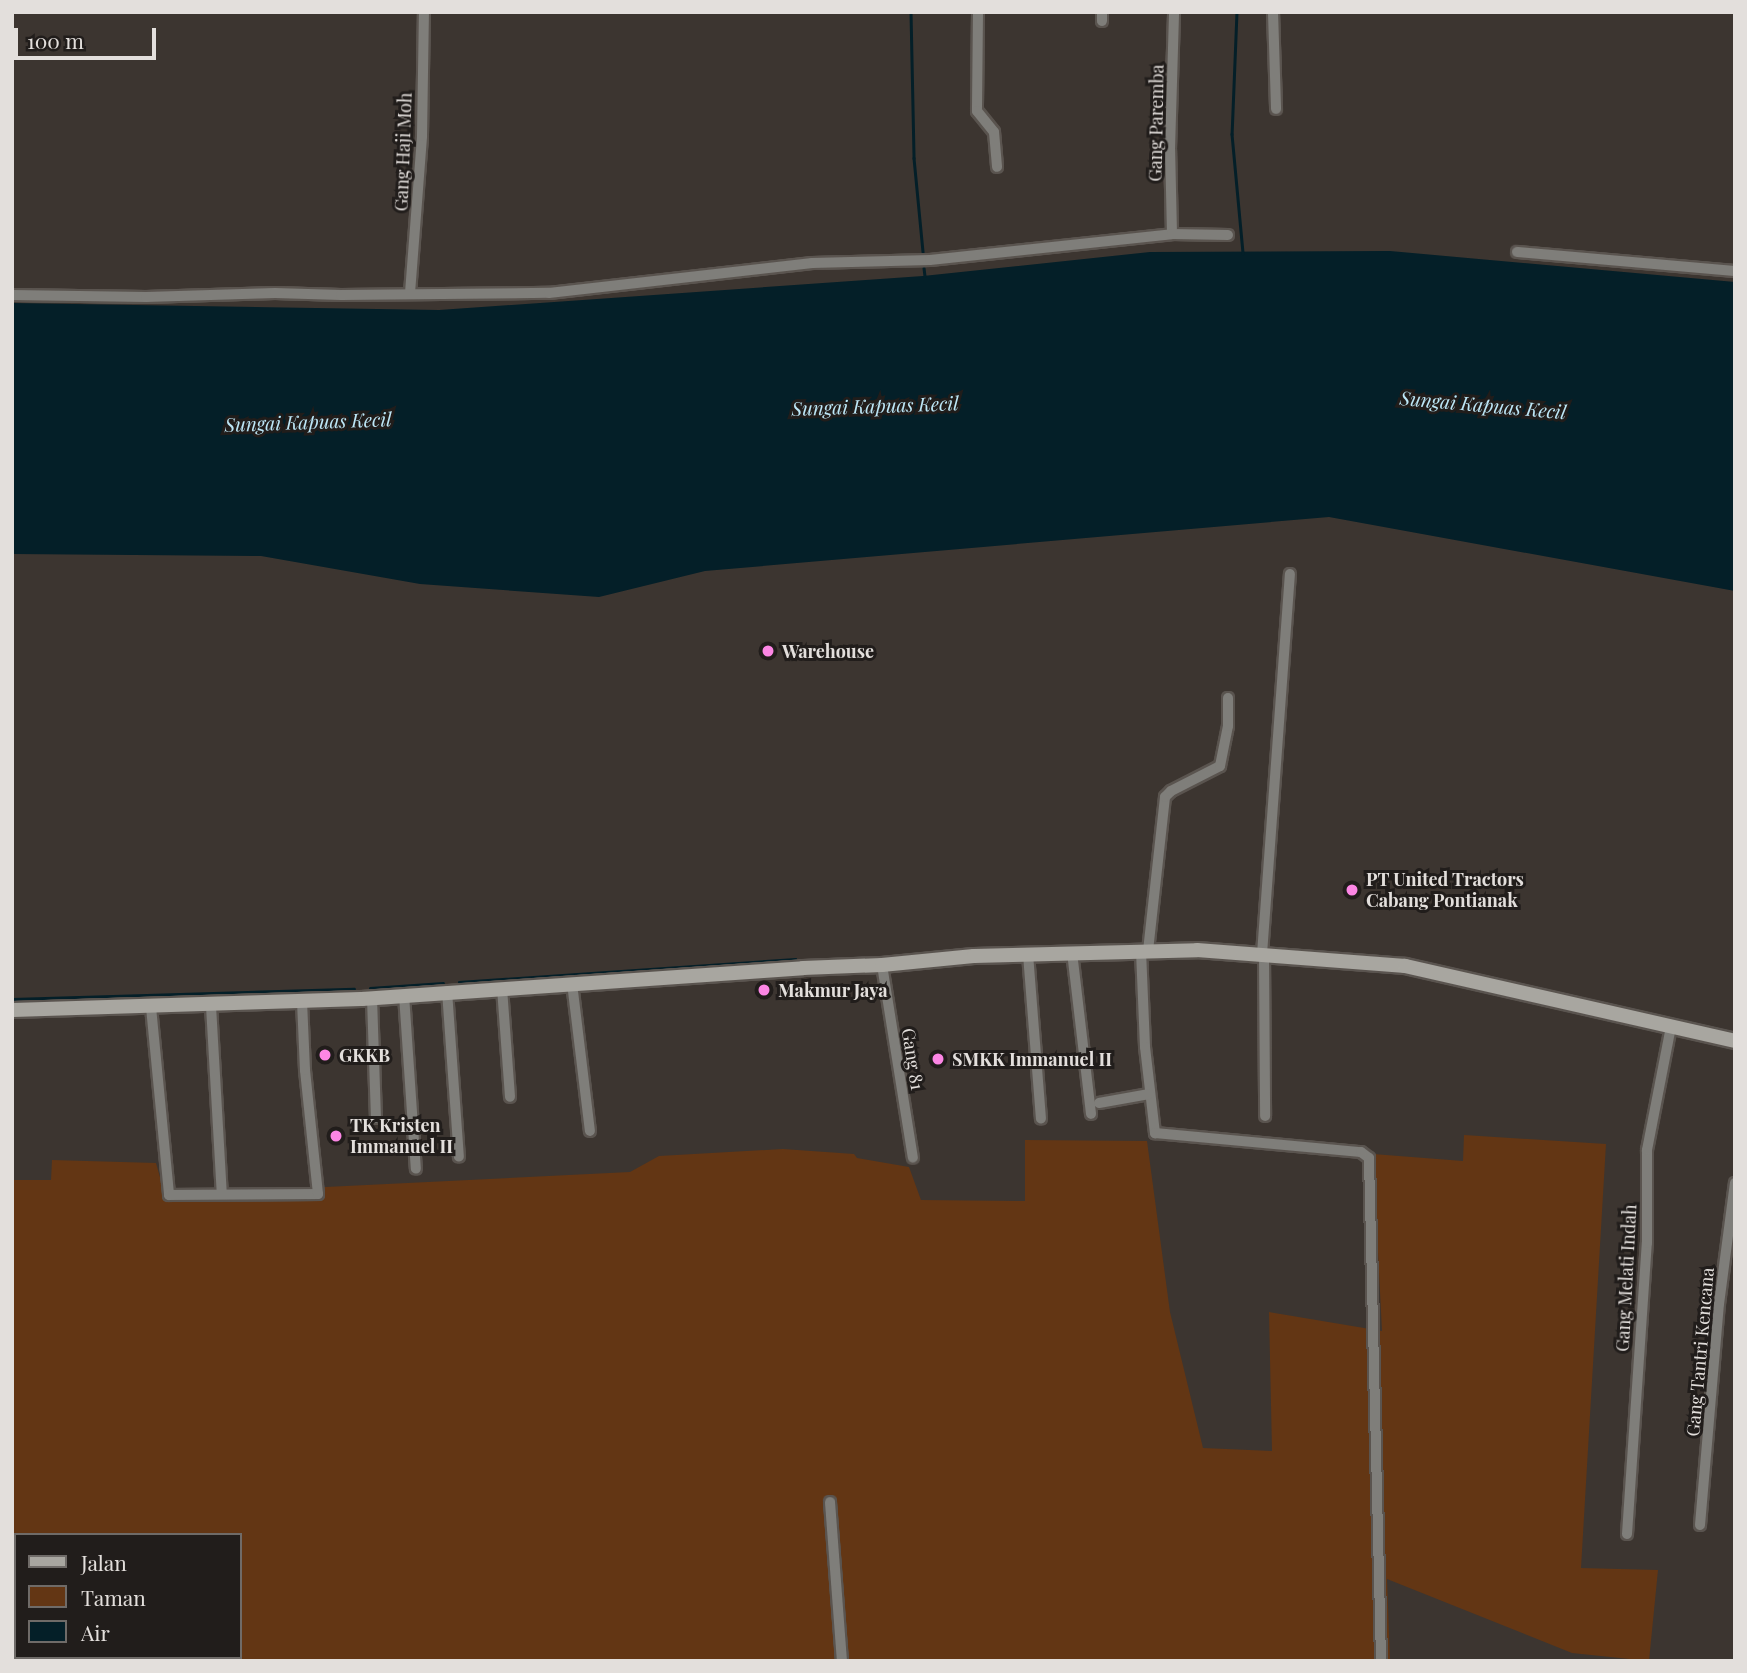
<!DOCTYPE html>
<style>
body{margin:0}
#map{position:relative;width:1747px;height:1673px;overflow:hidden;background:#3c3530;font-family:"Playfair Display",serif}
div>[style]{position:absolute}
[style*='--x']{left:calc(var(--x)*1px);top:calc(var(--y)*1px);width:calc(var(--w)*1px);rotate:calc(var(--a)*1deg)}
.green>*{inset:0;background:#633614}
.water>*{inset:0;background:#041f28}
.stream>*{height:2.5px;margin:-1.25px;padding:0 1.25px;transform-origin:1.25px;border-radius:1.25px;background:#041f28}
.roads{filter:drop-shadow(2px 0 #5a544f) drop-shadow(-2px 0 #5a544f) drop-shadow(0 2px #5a544f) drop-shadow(0 -2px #5a544f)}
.street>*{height:10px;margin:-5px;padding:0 5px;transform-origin:5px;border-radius:5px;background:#7f7e7a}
.secondary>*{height:14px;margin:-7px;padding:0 7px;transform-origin:7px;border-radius:7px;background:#a8a6a0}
.dots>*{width:19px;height:19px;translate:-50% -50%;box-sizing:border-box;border:4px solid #211d1b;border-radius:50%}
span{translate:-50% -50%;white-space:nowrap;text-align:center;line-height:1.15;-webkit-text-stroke:6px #211d1b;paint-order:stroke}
.street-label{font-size:18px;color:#e3dfdc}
.poi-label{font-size:18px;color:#e3dfdc;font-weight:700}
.left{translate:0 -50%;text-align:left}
.water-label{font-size:19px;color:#bde7f7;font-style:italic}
.frame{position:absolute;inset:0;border:14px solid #e3dfdc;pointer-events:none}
.legend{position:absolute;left:14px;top:1533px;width:228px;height:126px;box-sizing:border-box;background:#211d1b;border:2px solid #6f6b68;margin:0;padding:9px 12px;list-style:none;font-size:21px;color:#e3dfdc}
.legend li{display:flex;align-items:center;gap:14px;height:35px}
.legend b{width:35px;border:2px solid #6f6b68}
.scale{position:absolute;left:14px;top:28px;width:142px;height:32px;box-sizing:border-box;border:4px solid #e3dfdc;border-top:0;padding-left:9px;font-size:21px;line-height:24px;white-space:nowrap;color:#e3dfdc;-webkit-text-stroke:5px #211d1b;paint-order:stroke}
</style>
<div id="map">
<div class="green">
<i style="clip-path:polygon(evenodd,1464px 1135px,1606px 1144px,1581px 1568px,1658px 1570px,1649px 1661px,1572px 1653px,1387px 1579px,1390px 1661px,12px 1661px,12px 1180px,51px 1180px,52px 1160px,156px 1163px,165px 1195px,630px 1172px,659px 1156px,783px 1149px,854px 1154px,857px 1158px,909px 1167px,921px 1200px,1025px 1201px,1025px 1140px,1147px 1141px,1170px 1312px,1203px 1448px,1272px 1451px,1269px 1312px,1382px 1331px,1373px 1154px,1463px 1161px,1464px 1135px,16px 1535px,240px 1535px,240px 1657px,16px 1657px,16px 1535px)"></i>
</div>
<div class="water">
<i style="clip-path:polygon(1390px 251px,1735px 282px,1735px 591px,1329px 517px,705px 571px,599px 597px,420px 584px,261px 556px,12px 554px,12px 303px,439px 310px,923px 276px,1150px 252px)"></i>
</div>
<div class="stream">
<i style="--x:911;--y:12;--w:146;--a:88.8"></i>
<i style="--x:914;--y:158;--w:94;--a:84.5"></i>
<i style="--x:1237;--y:12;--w:122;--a:92.3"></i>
<i style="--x:1232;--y:134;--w:120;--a:84.7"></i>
<i style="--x:924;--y:268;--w:8;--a:83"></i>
<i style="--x:459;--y:982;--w:337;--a:-3.9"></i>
<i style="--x:370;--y:988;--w:73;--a:-3.9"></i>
<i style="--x:12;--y:999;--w:342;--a:-1.7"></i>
</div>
<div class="roads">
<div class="street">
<i style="--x:978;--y:12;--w:99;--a:90.6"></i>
<i style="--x:977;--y:111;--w:27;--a:51"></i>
<i style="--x:994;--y:132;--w:35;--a:85"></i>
<i style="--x:1273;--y:12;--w:97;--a:88.2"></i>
<i style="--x:1102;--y:21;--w:9;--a:-90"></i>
<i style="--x:1172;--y:234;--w:85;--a:-91.3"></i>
<i style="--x:1170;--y:149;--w:137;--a:-88.3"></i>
<i style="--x:1517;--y:252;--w:219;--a:5"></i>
<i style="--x:410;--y:293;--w:157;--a:-85.6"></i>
<i style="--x:422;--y:136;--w:124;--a:-89.1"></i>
<i style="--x:12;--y:295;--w:134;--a:0.9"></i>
<i style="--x:146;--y:297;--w:129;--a:-1.8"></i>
<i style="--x:275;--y:293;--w:66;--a:1.7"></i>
<i style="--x:341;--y:295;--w:208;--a:-0.6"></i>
<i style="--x:549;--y:293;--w:265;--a:-6.5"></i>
<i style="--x:812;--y:263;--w:118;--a:-1.5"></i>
<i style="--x:930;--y:260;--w:243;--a:-6.1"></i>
<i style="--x:1172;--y:234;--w:56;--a:1"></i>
<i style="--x:1141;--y:951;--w:96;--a:87.6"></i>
<i style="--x:1145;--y:1047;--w:87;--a:83.4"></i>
<i style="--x:1155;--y:1133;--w:207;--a:5.3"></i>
<i style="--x:1361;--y:1152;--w:10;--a:37"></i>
<i style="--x:1369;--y:1158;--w:503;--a:88.63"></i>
<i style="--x:1148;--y:951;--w:155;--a:-83.7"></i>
<i style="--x:1165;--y:797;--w:8;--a:-45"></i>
<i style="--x:1171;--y:791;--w:55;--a:-27"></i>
<i style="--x:1220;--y:766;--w:41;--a:-78.7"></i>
<i style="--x:1228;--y:726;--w:28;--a:-90"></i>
<i style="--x:1072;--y:952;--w:163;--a:83.3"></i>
<i style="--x:1028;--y:954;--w:165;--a:85.5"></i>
<i style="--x:1262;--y:954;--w:381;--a:-85.8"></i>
<i style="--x:1264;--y:955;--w:161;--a:89.6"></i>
<i style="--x:882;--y:965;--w:195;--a:80.9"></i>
<i style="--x:572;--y:983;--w:149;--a:83.1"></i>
<i style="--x:502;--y:988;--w:109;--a:85.8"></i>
<i style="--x:447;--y:991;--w:166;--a:85.9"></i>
<i style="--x:404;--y:995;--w:174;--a:86.1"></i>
<i style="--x:372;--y:998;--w:120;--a:88.1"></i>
<i style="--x:211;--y:1006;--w:188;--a:86.7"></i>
<i style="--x:151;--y:1007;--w:189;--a:84.5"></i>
<i style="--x:169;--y:1195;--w:149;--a:-0.4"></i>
<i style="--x:318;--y:1194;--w:125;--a:-96"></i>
<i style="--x:305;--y:1070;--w:70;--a:-92.5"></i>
<i style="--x:1099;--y:1103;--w:51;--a:-10.2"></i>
<i style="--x:830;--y:1502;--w:159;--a:85.7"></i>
<i style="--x:1700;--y:1525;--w:222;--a:-85.1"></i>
<i style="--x:1719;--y:1304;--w:122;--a:-82.5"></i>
<i style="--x:1627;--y:1534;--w:292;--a:-86.1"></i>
<i style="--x:1647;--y:1243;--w:93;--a:-90"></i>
<i style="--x:1647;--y:1150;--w:126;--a:-79"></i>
</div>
<div class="secondary">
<i style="--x:12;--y:1010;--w:350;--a:-1.8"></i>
<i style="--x:362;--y:999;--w:442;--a:-4"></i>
<i style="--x:803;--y:968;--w:79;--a:-2.2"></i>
<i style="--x:882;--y:965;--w:92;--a:-5.6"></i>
<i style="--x:974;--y:956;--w:223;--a:-1.5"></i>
<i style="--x:1197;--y:950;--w:209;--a:4.4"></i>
<i style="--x:1405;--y:966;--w:338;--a:12.8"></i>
</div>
</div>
<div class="dots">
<i style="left:768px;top:651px;background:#fc86e4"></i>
<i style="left:1352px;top:890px;background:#fc86e4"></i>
<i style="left:764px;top:990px;background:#fc86e4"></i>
<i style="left:325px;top:1055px;background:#fc86e4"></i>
<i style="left:938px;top:1059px;background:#fc86e4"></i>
<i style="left:336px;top:1136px;background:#fc86e4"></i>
</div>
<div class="street-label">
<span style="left:1156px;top:123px;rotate:-89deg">Gang Paremba</span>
<span style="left:403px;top:152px;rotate:-88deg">Gang Haji Moh</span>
<span style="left:913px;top:1059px;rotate:81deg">Gang 81</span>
<span style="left:1626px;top:1278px;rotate:-87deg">Gang Melati Indah</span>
<span style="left:1700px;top:1352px;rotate:-85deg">Gang Tantri Kencana</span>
</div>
<div class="poi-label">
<span class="left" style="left:782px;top:651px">Warehouse</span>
<span class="left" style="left:1366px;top:890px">PT United Tractors<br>Cabang Pontianak</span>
<span class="left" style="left:778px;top:990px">Makmur Jaya</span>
<span class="left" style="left:339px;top:1055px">GKKB</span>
<span class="left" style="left:952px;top:1059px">SMKK Immanuel II</span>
<span class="left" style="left:350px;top:1136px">TK Kristen<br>Immanuel II</span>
</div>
<div class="water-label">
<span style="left:1483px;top:405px;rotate:5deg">Sungai Kapuas Kecil</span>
<span style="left:875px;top:406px;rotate:-2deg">Sungai Kapuas Kecil</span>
<span style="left:308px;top:422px;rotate:-2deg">Sungai Kapuas Kecil</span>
</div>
<div class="frame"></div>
<ul class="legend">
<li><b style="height:9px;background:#a8a6a0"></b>Jalan</li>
<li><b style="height:19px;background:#633614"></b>Taman</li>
<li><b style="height:19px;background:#041f28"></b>Air</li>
</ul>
<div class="scale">100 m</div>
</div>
